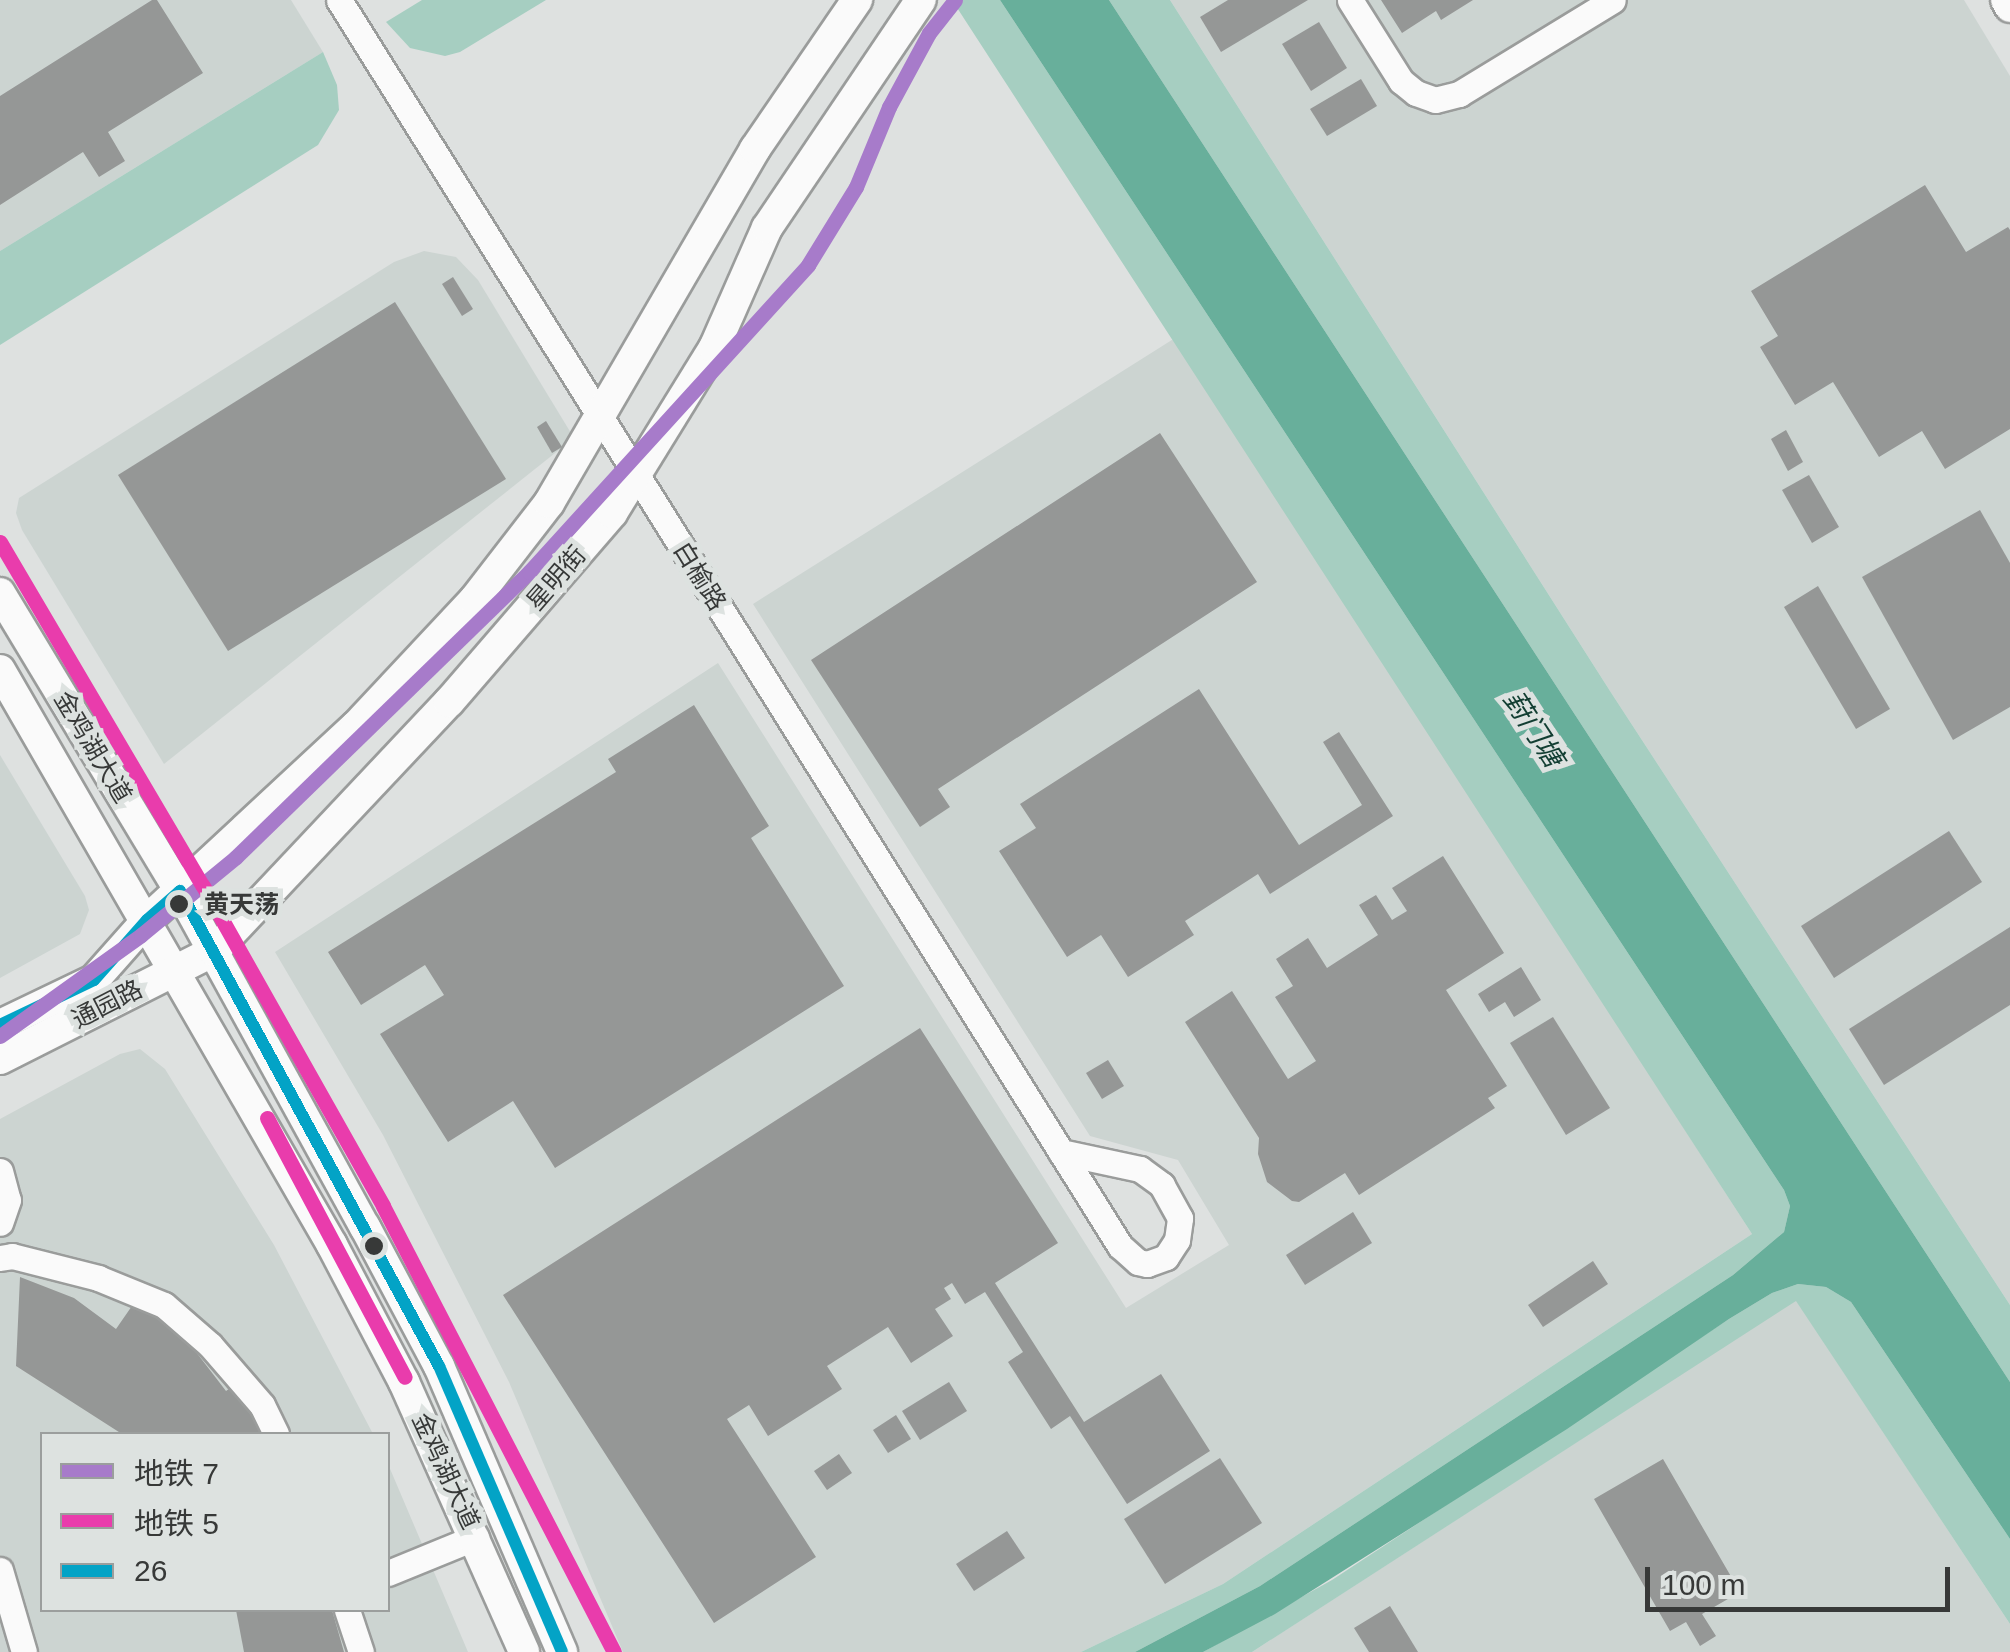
<!DOCTYPE html>
<meta charset="utf-8">
<style>
body{margin:0}
#map{position:relative;width:2010px;height:1652px;overflow:hidden;background:#dee1e0;font-family:Helvetica,"Noto Sans SC",sans-serif}
div>[style]{position:absolute}
[style*='--x']{left:calc(var(--x)*1px);top:calc(var(--y)*1px);width:calc(var(--w)*1px);rotate:calc(var(--a)*1deg)}
.built>*{inset:0;background:#ccd4d1}
.green>*{inset:0;background:#a6cec1}
.water>*{inset:0;background:#68af9b}
.building>*{inset:0;background:#959796}
.roads{filter:drop-shadow(2px 0 #9a9c9b) drop-shadow(-2px 0 #9a9c9b) drop-shadow(0 2px #9a9c9b) drop-shadow(0 -2px #9a9c9b)}
.minor>*{height:25px;margin:-12.5px;padding:0 12.5px;transform-origin:12.5px;border-radius:12.5px;background:#fafafa}
.major>*{height:30px;margin:-15px;padding:0 15px;transform-origin:15px;border-radius:15px;background:#fafafa}
.bus-1>*{height:12px;margin:-6px;padding:0 6px;transform-origin:6px;border-radius:6px;background:#03a3c6}
.metro-1>*{height:15px;margin:-7.5px;padding:0 7.5px;transform-origin:7.5px;border-radius:7.5px;background:#a77bca}
.metro-2>*{height:15px;margin:-7.5px;padding:0 7.5px;transform-origin:7.5px;border-radius:7.5px;background:#e93cac}
.dots>*{width:28px;height:28px;translate:-50% -50%;box-sizing:border-box;border:5px solid #dde2e0;border-radius:50%}
span{translate:-50% -50%;white-space:nowrap;text-align:center;line-height:1.15;-webkit-text-stroke:10px #dde2e0;paint-order:stroke}
.street-label{font-size:25px;color:#373938}
.stop-label{font-size:25px;color:#373938;font-weight:700}
.left{translate:0 -50%;text-align:left}
.water-label{font-size:28px;color:#123e32;font-style:italic}
.legend{position:absolute;left:40px;top:1432px;width:350px;height:180px;box-sizing:border-box;background:#dde2e0;border:2px solid #9b9e9d;margin:0;padding:12px 18px;list-style:none;font-size:30px;color:#373938}
.legend li{display:flex;align-items:center;gap:20px;height:50px}
.legend b{width:50px;border:2px solid #9b9e9d}
.scale{position:absolute;left:1645px;top:1567px;width:305px;height:45px;box-sizing:border-box;border:5px solid #373938;border-top:0;padding-left:12px;font-size:30px;line-height:35px;white-space:nowrap;color:#373938;-webkit-text-stroke:8px #dde2e0;paint-order:stroke}
</style>
<div id="map">
<div class="built">
<i style="clip-path:polygon(0 0,291px 0,323px 52px,0 251px)"></i>
<i style="clip-path:polygon(1170px 0,1964px 0,2010px 76px,2010px 1305px,1610px 691px)"></i>
<i style="clip-path:polygon(424px 251px,456px 257px,478px 280px,574px 438px,164px 764px,22px 530px,16px 513px,19px 498px,394px 262px)"></i>
<i style="clip-path:polygon(1175px 338px,1752px 1234px,1223px 1584px,1081px 1652px,623px 1652px,509px 1382px,383px 1135px,275px 952px,718px 663px,1126px 1308px,1229px 1245px,1178px 1160px,1090px 1136px,753px 604px)"></i>
<i style="clip-path:polygon(0 755px,85px 896px,89px 910px,80px 934px,0 978px)"></i>
<i style="clip-path:polygon(140px 1049px,165px 1069px,274px 1245px,373px 1434px,42px 1434px,42px 1610px,388px 1610px,388px 1464px,468px 1652px,0 1652px,0 1119px,120px 1054px)"></i>
<i style="clip-path:polygon(1796px 1300px,2010px 1624px,2010px 1652px,1252px 1652px)"></i>
</div>
<div class="green">
<i style="clip-path:polygon(422px 0,546px 0,460px 52px,445px 56px,410px 48px,386px 22px)"></i>
<i style="clip-path:polygon(952px 0,1000px 0,1784px 1190px,1790px 1206px,1784px 1232px,1733px 1275px,1260px 1586px,1135px 1652px,1081px 1652px,1223px 1584px,1752px 1234px)"></i>
<i style="clip-path:polygon(1109px 0,1170px 0,1610px 691px,2010px 1305px,2010px 1382px)"></i>
<i style="clip-path:polygon(323px 52px,337px 85px,339px 110px,318px 145px,0 345px,0 251px)"></i>
<i style="clip-path:polygon(1798px 1284px,1826px 1287px,1851px 1302px,2010px 1539px,2010px 1624px,1796px 1301px,1252px 1652px,1203px 1652px,1332px 1580px,1729px 1319px,1772px 1293px)"></i>
</div>
<div class="water">
<i style="clip-path:polygon(1000px 0,1109px 0,2010px 1382px,2010px 1539px,1851px 1302px,1826px 1287px,1798px 1284px,1772px 1293px,1729px 1319px,1567px 1429px,1275px 1614px,1203px 1652px,1135px 1652px,1260px 1586px,1733px 1275px,1784px 1232px,1790px 1206px,1784px 1190px)"></i>
</div>
<div class="building">
<i style="clip-path:polygon(152px 0,157px 0,203px 73px,108px 132px,125px 161px,99px 177px,83px 152px,0 205px,0 96px)"></i>
<i style="clip-path:polygon(1228px 0,1308px 0,1221px 52px,1200px 17px)"></i>
<i style="clip-path:polygon(1381px 0,1473px 0,1441px 20px,1436px 11px,1402px 33px)"></i>
<i style="clip-path:polygon(1319px 22px,1347px 68px,1311px 91px,1282px 44px)"></i>
<i style="clip-path:polygon(1361px 79px,1377px 106px,1327px 136px,1310px 109px)"></i>
<i style="clip-path:polygon(1925px 185px,1966px 252px,2008px 227px,2010px 230px,2010px 429px,1945px 469px,1922px 431px,1879px 457px,1833px 382px,1795px 405px,1760px 347px,1778px 336px,1751px 291px)"></i>
<i style="clip-path:polygon(453px 277px,473px 309px,462px 316px,442px 284px)"></i>
<i style="clip-path:polygon(395px 302px,506px 479px,228px 651px,118px 475px)"></i>
<i style="clip-path:polygon(546px 421px,562px 447px,552px 453px,537px 427px)"></i>
<i style="clip-path:polygon(1786px 430px,1803px 462px,1788px 471px,1771px 439px)"></i>
<i style="clip-path:polygon(1160px 433px,1257px 582px,938px 789px,950px 807px,920px 827px,811px 660px)"></i>
<i style="clip-path:polygon(1809px 475px,1839px 527px,1812px 543px,1782px 490px)"></i>
<i style="clip-path:polygon(1980px 510px,2010px 563px,2010px 707px,1953px 740px,1862px 577px)"></i>
<i style="clip-path:polygon(1818px 586px,1890px 709px,1856px 729px,1784px 607px)"></i>
<i style="clip-path:polygon(1199px 689px,1299px 845px,1362px 805px,1323px 742px,1339px 732px,1393px 816px,1270px 894px,1258px 874px,1185px 921px,1194px 935px,1128px 977px,1101px 935px,1067px 957px,999px 851px,1036px 828px,1020px 804px)"></i>
<i style="clip-path:polygon(694px 705px,769px 826px,751px 838px,844px 986px,555px 1168px,513px 1101px,448px 1142px,380px 1034px,444px 995px,425px 965px,361px 1005px,328px 952px,616px 772px,608px 759px)"></i>
<i style="clip-path:polygon(1949px 831px,1982px 882px,1834px 978px,1801px 926px)"></i>
<i style="clip-path:polygon(1443px 856px,1504px 953px,1446px 990px,1507px 1086px,1488px 1098px,1495px 1108px,1359px 1195px,1345px 1173px,1299px 1202px,1292px 1201px,1267px 1182px,1258px 1154px,1259px 1138px,1185px 1022px,1232px 991px,1288px 1079px,1316px 1061px,1275px 997px,1293px 986px,1276px 959px,1308px 938px,1327px 968px,1378px 935px,1359px 905px,1376px 895px,1392px 920px,1407px 911px,1392px 888px)"></i>
<i style="clip-path:polygon(2010px 927px,2010px 1005px,1884px 1085px,1849px 1029px)"></i>
<i style="clip-path:polygon(1521px 967px,1541px 1000px,1514px 1017px,1505px 1002px,1489px 1012px,1478px 994px)"></i>
<i style="clip-path:polygon(1553px 1017px,1610px 1108px,1566px 1135px,1510px 1043px)"></i>
<i style="clip-path:polygon(920px 1028px,1058px 1243px,995px 1283px,1084px 1422px,1161px 1374px,1210px 1451px,1127px 1504px,1070px 1416px,1051px 1429px,1008px 1362px,1023px 1352px,985px 1292px,965px 1304px,952px 1283px,944px 1288px,951px 1299px,935px 1309px,953px 1336px,911px 1363px,888px 1327px,827px 1366px,842px 1389px,768px 1436px,749px 1405px,727px 1419px,816px 1557px,714px 1623px,503px 1295px)"></i>
<i style="clip-path:polygon(1108px 1060px,1124px 1086px,1102px 1099px,1086px 1073px)"></i>
<i style="clip-path:polygon(1353px 1212px,1372px 1243px,1305px 1285px,1286px 1255px)"></i>
<i style="clip-path:polygon(1593px 1261px,1608px 1284px,1543px 1327px,1528px 1305px)"></i>
<i style="clip-path:polygon(20px 1277px,74px 1298px,116px 1329px,134px 1303px,149px 1309px,196px 1352px,226px 1391px,236px 1384px,265px 1434px,122px 1434px,16px 1366px)"></i>
<i style="clip-path:polygon(949px 1382px,967px 1411px,920px 1440px,902px 1411px)"></i>
<i style="clip-path:polygon(896px 1415px,911px 1439px,888px 1453px,873px 1430px)"></i>
<i style="clip-path:polygon(839px 1454px,852px 1473px,827px 1490px,814px 1471px)"></i>
<i style="clip-path:polygon(1220px 1458px,1262px 1523px,1165px 1584px,1124px 1519px)"></i>
<i style="clip-path:polygon(1663px 1459px,1740px 1592px,1702px 1614px,1716px 1636px,1700px 1646px,1686px 1622px,1670px 1631px,1594px 1499px)"></i>
<i style="clip-path:polygon(1007px 1531px,1025px 1558px,974px 1591px,956px 1564px)"></i>
<i style="clip-path:polygon(1390px 1606px,1418px 1652px,1369px 1652px,1354px 1628px)"></i>
<i style="clip-path:polygon(236px 1610px,332px 1610px,344px 1652px,244px 1652px)"></i>
</div>
<div class="roads">
<div class="minor">
<i style="--x:339;--y:0;--w:1471;--a:57.92"></i>
<i style="--x:1120;--y:1246;--w:24;--a:42"></i>
<i style="--x:1138;--y:1262;--w:9;--a:13"></i>
<i style="--x:1147;--y:1264;--w:20;--a:-20"></i>
<i style="--x:1166;--y:1257;--w:20;--a:-57"></i>
<i style="--x:1177;--y:1240;--w:22;--a:-82"></i>
<i style="--x:1180;--y:1218;--w:38;--a:-119"></i>
<i style="--x:1162;--y:1185;--w:27;--a:-144"></i>
<i style="--x:1140;--y:1169;--w:81;--a:-167.9"></i>
<i style="--x:1350;--y:0;--w:96;--a:57.8"></i>
<i style="--x:1401;--y:81;--w:19;--a:39"></i>
<i style="--x:1416;--y:93;--w:20;--a:20"></i>
<i style="--x:1435;--y:100;--w:25;--a:-14"></i>
<i style="--x:1459;--y:94;--w:180;--a:-31.4"></i>
<i style="--x:0;--y:1171;--w:30;--a:75"></i>
<i style="--x:8;--y:1200;--w:24;--a:109"></i>
<i style="--x:0;--y:1258;--w:12;--a:-9"></i>
<i style="--x:12;--y:1256;--w:89;--a:14.3"></i>
<i style="--x:98;--y:1278;--w:71;--a:22.2"></i>
<i style="--x:164;--y:1305;--w:61;--a:41"></i>
<i style="--x:210;--y:1345;--w:79;--a:49.1"></i>
<i style="--x:262;--y:1405;--w:32;--a:64"></i>
<i style="--x:0;--y:1570;--w:85;--a:73.7"></i>
<i style="--x:388;--y:1573;--w:95;--a:-22.2"></i>
<i style="--x:347;--y:1610;--w:44;--a:71.6"></i>
</div>
<div class="major">
<i style="--x:2006;--y:0;--w:8;--a:60"></i>
<i style="--x:0;--y:593;--w:348;--a:58.9"></i>
<i style="--x:180;--y:891;--w:384;--a:61.2"></i>
<i style="--x:365;--y:1227;--w:157;--a:62"></i>
<i style="--x:439;--y:1366;--w:311;--a:66.7"></i>
<i style="--x:0;--y:670;--w:664;--a:60"></i>
<i style="--x:332;--y:1245;--w:155;--a:62.3"></i>
<i style="--x:404;--y:1382;--w:295;--a:66"></i>
<i style="--x:0;--y:1025;--w:104;--a:-25.6"></i>
<i style="--x:94;--y:980;--w:80;--a:-48.5"></i>
<i style="--x:147;--y:920;--w:285;--a:-42.9"></i>
<i style="--x:356;--y:726;--w:173;--a:-46.9"></i>
<i style="--x:474;--y:600;--w:123;--a:-52.3"></i>
<i style="--x:549;--y:503;--w:410;--a:-59.8"></i>
<i style="--x:755;--y:149;--w:181;--a:-55.6"></i>
<i style="--x:0;--y:1059;--w:240;--a:-26.8"></i>
<i style="--x:214;--y:951;--w:342;--a:-46.7"></i>
<i style="--x:449;--y:702;--w:250;--a:-49.2"></i>
<i style="--x:612;--y:513;--w:194;--a:-58.3"></i>
<i style="--x:714;--y:348;--w:131;--a:-66.2"></i>
<i style="--x:767;--y:228;--w:275;--a:-56"></i>
</div>
</div>
<div class="bus-1">
<i style="--x:180;--y:891;--w:541;--a:61.4"></i>
<i style="--x:439;--y:1366;--w:311;--a:66.7"></i>
<i style="--x:0;--y:1025;--w:104;--a:-25.6"></i>
<i style="--x:94;--y:980;--w:80;--a:-48.5"></i>
<i style="--x:147;--y:920;--w:44;--a:-41.3"></i>
</div>
<div class="metro-1">
<i style="--x:0;--y:1036;--w:173;--a:-35.6"></i>
<i style="--x:141;--y:935;--w:123;--a:-39.4"></i>
<i style="--x:236;--y:857;--w:409;--a:-44.2"></i>
<i style="--x:529;--y:572;--w:415;--a:-47.7"></i>
<i style="--x:808;--y:265;--w:92;--a:-58.4"></i>
<i style="--x:856;--y:187;--w:87;--a:-67.6"></i>
<i style="--x:889;--y:107;--w:84;--a:-61.6"></i>
<i style="--x:929;--y:33;--w:42;--a:-51.8"></i>
</div>
<div class="metro-2">
<i style="--x:0;--y:542;--w:399;--a:59.5"></i>
<i style="--x:203;--y:886;--w:367;--a:60.6"></i>
<i style="--x:383;--y:1206;--w:502;--a:62.62"></i>
<i style="--x:267;--y:1118;--w:293;--a:62"></i>
</div>
<div class="dots">
<i style="left:179px;top:904px;background:#373938"></i>
<i style="left:374px;top:1246px;background:#373938"></i>
</div>
<div class="street-label">
<span style="left:700px;top:576px;rotate:58deg">白榆路</span>
<span style="left:556px;top:578px;rotate:-49deg">星明街</span>
<span style="left:93px;top:747px;rotate:59deg">金鸡湖大道</span>
<span style="left:107px;top:1004px;rotate:-27deg">通园路</span>
<span style="left:446px;top:1471px;rotate:65deg">金鸡湖大道</span>
</div>
<div class="stop-label">
<span class="left" style="left:204px;top:904px">黄天荡</span>
</div>
<div class="water-label">
<span style="left:1533px;top:729px;rotate:57deg">葑门塘</span>
</div>
<ul class="legend">
<li><b style="height:12px;background:#a77bca"></b>地铁 7</li>
<li><b style="height:12px;background:#e93cac"></b>地铁 5</li>
<li><b style="height:12px;background:#03a3c6"></b>26</li>
</ul>
<div class="scale">100 m</div>
</div>
